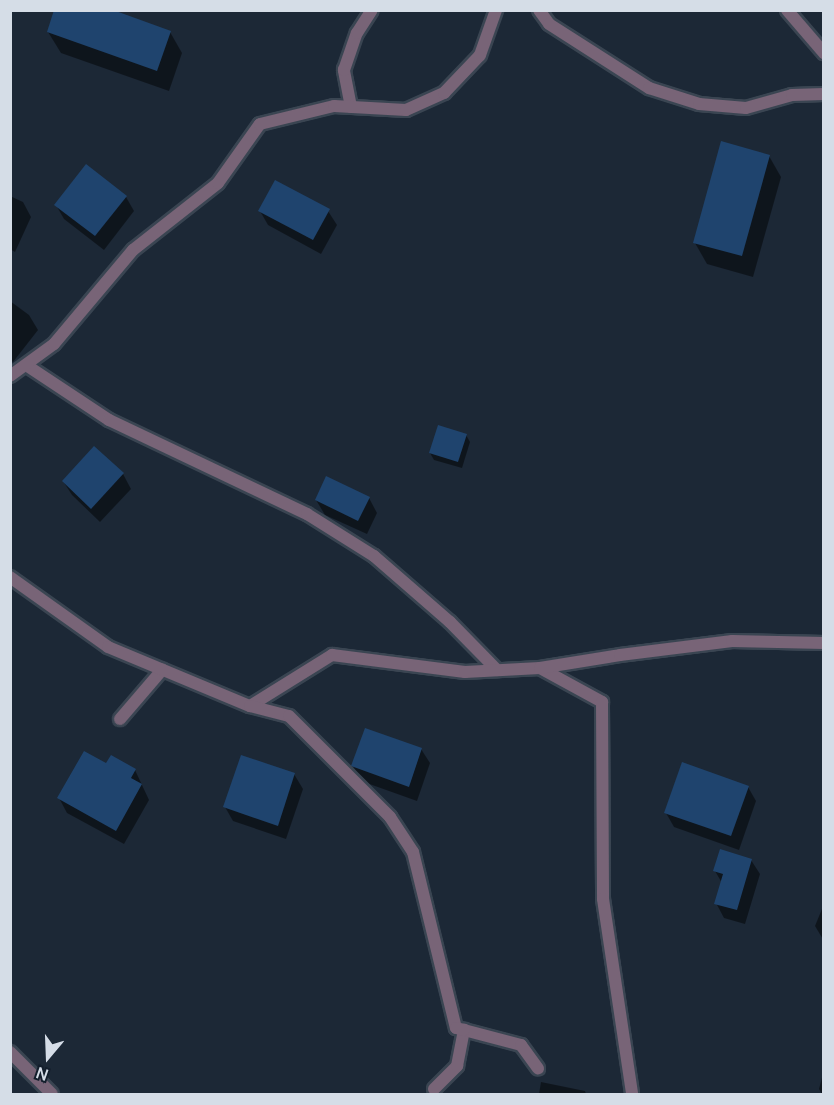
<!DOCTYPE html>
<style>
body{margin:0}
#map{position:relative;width:834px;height:1105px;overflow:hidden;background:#1c2836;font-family:Manrope,sans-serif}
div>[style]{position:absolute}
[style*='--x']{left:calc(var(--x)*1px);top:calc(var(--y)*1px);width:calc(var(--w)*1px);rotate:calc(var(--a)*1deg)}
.shadow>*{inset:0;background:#0007}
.building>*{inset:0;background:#1f446e}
.roads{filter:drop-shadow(2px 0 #3a4552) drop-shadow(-2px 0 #3a4552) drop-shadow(0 2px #3a4552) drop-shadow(0 -2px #3a4552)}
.lane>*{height:12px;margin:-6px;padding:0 6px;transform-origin:6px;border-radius:6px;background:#786477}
.street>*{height:12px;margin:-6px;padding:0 6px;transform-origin:6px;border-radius:6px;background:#786477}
span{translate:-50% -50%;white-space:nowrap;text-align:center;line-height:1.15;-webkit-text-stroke:4.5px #131e2c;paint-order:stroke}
.frame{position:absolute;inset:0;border:12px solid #d5dde7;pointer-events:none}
.north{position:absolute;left:18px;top:1027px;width:60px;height:60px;-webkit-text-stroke:4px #131e2c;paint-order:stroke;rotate:199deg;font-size:16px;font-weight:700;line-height:24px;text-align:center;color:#d5dde7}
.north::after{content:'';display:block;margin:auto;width:21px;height:27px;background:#d5dde7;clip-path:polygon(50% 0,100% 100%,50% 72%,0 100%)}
</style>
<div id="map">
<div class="shadow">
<i style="clip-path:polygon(48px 32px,170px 32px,182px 53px,169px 91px,61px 53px)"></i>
<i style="clip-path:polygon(769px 156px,781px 177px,753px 277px,707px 264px,695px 243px)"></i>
<i style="clip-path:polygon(10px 196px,23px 202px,31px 217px,15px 252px,10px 249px)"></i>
<i style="clip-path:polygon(126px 197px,134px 211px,104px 250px,64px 219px,56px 205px)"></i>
<i style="clip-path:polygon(260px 211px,328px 211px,337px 225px,321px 254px,268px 225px)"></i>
<i style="clip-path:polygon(10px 301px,29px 315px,38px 330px,13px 362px,10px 360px)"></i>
<i style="clip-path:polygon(466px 435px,470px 442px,462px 468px,434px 460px,430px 453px)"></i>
<i style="clip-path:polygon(94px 448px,123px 474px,131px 489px,100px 522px,72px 495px,63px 481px)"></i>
<i style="clip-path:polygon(369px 498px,377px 513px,367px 534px,325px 515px,316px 500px)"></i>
<i style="clip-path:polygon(421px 749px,430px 763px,417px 801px,361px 781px,353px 766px)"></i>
<i style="clip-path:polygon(135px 770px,149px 800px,124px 844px,67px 813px,59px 798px)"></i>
<i style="clip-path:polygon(294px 774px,303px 789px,286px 839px,233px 821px,225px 807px)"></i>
<i style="clip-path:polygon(748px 787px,756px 801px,739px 850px,674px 827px,666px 813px)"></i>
<i style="clip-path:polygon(751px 860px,760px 874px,745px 924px,724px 918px,716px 903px,722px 883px,715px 871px)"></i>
<i style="clip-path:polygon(824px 904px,824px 941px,815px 926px)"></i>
<i style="clip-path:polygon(824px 1070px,824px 1094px,822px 1094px,819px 1089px)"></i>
<i style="clip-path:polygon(541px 1082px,585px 1091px,586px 1094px,539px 1094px)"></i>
</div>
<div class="building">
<i style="clip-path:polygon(54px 10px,113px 10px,171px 31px,157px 71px,47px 32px)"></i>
<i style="clip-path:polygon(721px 141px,770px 155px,742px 256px,693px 243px)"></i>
<i style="clip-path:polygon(86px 164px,127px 196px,95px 236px,54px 205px)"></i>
<i style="clip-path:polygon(275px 180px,330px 209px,313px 240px,258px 211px)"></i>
<i style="clip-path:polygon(438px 425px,467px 434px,458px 462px,429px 453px)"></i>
<i style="clip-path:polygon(94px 446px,124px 473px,91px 509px,62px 481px)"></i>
<i style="clip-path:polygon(326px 476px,370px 497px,358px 521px,315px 500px)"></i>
<i style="clip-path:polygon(365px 728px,422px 748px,409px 787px,351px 766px)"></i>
<i style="clip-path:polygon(84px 751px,106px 763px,111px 755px,136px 769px,131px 778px,142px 784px,116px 831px,57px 798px)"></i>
<i style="clip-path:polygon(241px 755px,295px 773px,278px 826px,223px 807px)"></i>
<i style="clip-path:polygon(682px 762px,749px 786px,731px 836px,664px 813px)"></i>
<i style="clip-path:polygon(720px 849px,752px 859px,737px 910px,714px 904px,723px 874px,713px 871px)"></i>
</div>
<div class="roads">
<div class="lane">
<i style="--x:120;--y:719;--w:65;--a:-49.4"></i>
<i style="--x:434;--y:1089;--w:33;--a:-45"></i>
<i style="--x:457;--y:1066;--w:37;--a:-79"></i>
<i style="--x:464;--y:1030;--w:59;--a:14.7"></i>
<i style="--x:521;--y:1045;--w:29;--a:54"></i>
</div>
<div class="street">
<i style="--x:539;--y:10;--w:17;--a:54"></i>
<i style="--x:549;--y:24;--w:119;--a:32.6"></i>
<i style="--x:649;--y:88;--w:52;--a:17.7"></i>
<i style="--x:699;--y:104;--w:47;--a:4.9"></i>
<i style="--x:746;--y:108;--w:48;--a:-15.8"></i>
<i style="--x:792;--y:95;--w:32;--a:-2"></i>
<i style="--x:787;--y:10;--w:57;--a:49.3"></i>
<i style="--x:351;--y:107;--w:38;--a:-101"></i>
<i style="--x:344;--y:70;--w:39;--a:-71"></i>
<i style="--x:357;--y:33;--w:27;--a:-57"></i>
<i style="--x:26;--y:365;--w:100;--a:33.5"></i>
<i style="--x:109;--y:420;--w:219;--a:25.4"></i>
<i style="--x:307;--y:514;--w:79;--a:32.1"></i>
<i style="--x:374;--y:556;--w:101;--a:41"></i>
<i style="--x:450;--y:622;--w:67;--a:45.6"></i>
<i style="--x:10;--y:376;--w:54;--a:-36"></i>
<i style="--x:54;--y:344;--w:123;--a:-50"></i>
<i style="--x:133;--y:250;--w:108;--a:-38.2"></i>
<i style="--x:218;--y:183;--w:72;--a:-54.6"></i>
<i style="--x:260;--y:124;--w:76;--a:-13.7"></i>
<i style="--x:334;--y:106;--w:72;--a:3.2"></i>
<i style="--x:406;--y:110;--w:42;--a:-24.1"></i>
<i style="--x:444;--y:93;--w:52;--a:-46.5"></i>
<i style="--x:480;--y:55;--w:48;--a:-70.4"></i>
<i style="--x:10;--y:577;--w:120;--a:35.5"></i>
<i style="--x:108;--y:647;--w:154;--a:22.6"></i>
<i style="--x:250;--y:706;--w:97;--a:-31.9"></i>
<i style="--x:332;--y:655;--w:134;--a:7.3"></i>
<i style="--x:465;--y:672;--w:75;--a:-3.1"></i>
<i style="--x:540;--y:668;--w:71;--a:28.7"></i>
<i style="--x:602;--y:702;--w:197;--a:89.7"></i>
<i style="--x:603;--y:899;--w:197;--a:81.5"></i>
<i style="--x:540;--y:668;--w:81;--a:-9.2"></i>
<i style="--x:620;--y:655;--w:113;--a:-7.1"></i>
<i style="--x:732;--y:641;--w:92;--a:1.2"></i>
<i style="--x:250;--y:706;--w:40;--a:14.4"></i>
<i style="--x:289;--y:716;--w:143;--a:45"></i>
<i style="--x:390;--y:817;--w:42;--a:56.7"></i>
<i style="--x:413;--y:852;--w:181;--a:76.3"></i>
<i style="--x:456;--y:1028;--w:8;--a:14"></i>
<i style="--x:10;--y:1052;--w:59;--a:45"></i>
</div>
</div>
<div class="frame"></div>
<div class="north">N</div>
</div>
